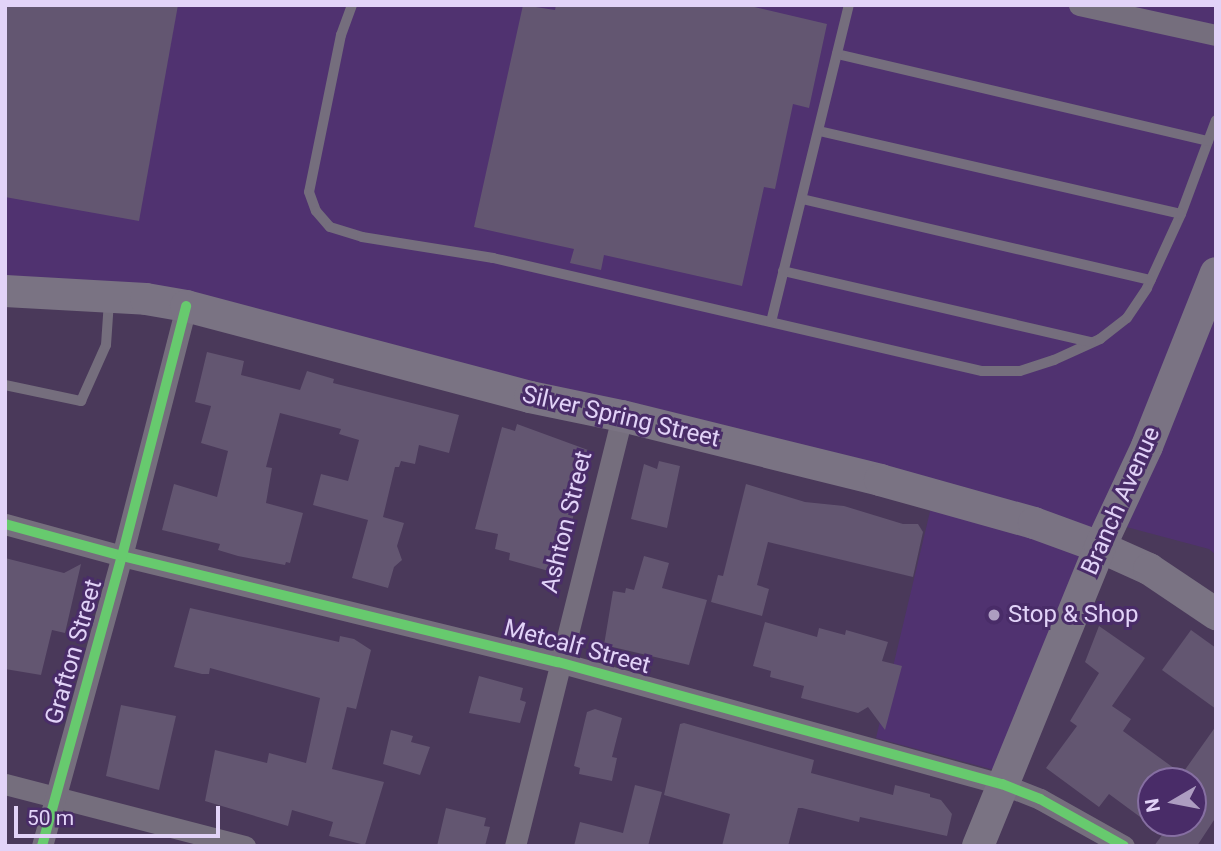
<!DOCTYPE html>
<style>
body{margin:0}
#map{position:relative;width:1221px;height:851px;overflow:hidden;background:#4a395a;font-family:Roboto,sans-serif}
div>[style]{position:absolute}
[style*='--x']{left:calc(var(--x)*1px);top:calc(var(--y)*1px);width:calc(var(--w)*1px);rotate:calc(var(--a)*1deg)}
.built>*{inset:0;background:#503270}
.building>*{inset:0;background:#635671}
.service>*{height:10px;margin:-5px;padding:0 5px;transform-origin:5px;border-radius:5px;background:#756e7d}
.minor>*{height:21px;margin:-10.5px;padding:0 10.5px;transform-origin:10.5px;border-radius:10.5px;background:#756e7d}
.secondary>*{height:32px;margin:-16px;padding:0 16px;transform-origin:16px;border-radius:16px;background:#7a7383}
.cycleway>*{height:10px;margin:-5px;padding:0 5px;transform-origin:5px;border-radius:5px;background:#67ca6e}
.dots>*{width:19px;height:19px;translate:-50% -50%;box-sizing:border-box;border:4px solid #492c68;border-radius:50%}
span{translate:-50% -50%;white-space:nowrap;text-align:center;line-height:1.15;-webkit-text-stroke:6px #492c68;paint-order:stroke}
.street-label{font-size:24px;color:#e2d3f8}
.poi-label{font-size:24px;color:#e2d3f8}
.left{translate:0 -50%;text-align:left}
.frame{position:absolute;inset:0;border:7px solid #e2d3f8;pointer-events:none}
.north{position:absolute;left:1137px;top:767px;width:70px;height:70px;box-sizing:border-box;background:#492c68;border:2px solid #866fa2;border-radius:50%;rotate:260deg;font-size:19px;font-weight:700;line-height:28px;text-align:center;color:#e2d3f8}
.north::after{content:'';display:block;margin:auto;width:24px;height:32px;background:#ad9dc1;clip-path:polygon(50% 0,100% 100%,50% 72%,0 100%)}
.scale{position:absolute;left:14px;top:806px;width:206px;height:32px;box-sizing:border-box;border:4px solid #e2d3f8;border-top:0;padding-left:9px;font-size:21px;line-height:24px;white-space:nowrap;color:#e2d3f8;-webkit-text-stroke:5px #492c68;paint-order:stroke}
</style>
<div id="map">
<div class="built">
<i style="clip-path:polygon(5px 5px,1216px 5px,1216px 555px,1209px 549px,1115px 524px,1013px 775px,876px 738px,933px 499px,401px 354px,5px 291px)"></i>
</div>
<div class="building">
<i style="clip-path:polygon(5px 5px,178px 5px,139px 221px,5px 197px)"></i>
<i style="clip-path:polygon(523px 5px,555px 10px,556px 5px,746px 5px,827px 24px,809px 108px,793px 104px,775px 189px,764px 187px,742px 286px,604px 255px,601px 270px,570px 263px,574px 249px,474px 227px)"></i>
<i style="clip-path:polygon(207px 352px,244px 361px,241px 375px,300px 390px,307px 371px,334px 379px,333px 383px,459px 415px,449px 453px,419px 445px,415px 464px,401px 461px,399px 467px,395px 467px,383px 517px,404px 523px,397px 546px,402px 560px,394px 567px,388px 588px,352px 578px,368px 520px,313px 505px,321px 474px,348px 481px,359px 440px,339px 434px,341px 429px,280px 413px,266px 467px,272px 468px,266px 503px,303px 513px,290px 563px,286px 562px,285px 565px,238px 556px,218px 550px,220px 544px,162px 530px,174px 484px,217px 497px,228px 451px,201px 443px,211px 406px,195px 402px)"></i>
<i style="clip-path:polygon(517px 424px,588px 450px,567px 544px,556px 573px,509px 560px,510px 553px,495px 549px,498px 534px,475px 529px,502px 427px,515px 431px)"></i>
<i style="clip-path:polygon(659px 461px,680px 466px,667px 528px,631px 519px,644px 464px,657px 469px)"></i>
<i style="clip-path:polygon(746px 484px,805px 502px,844px 506px,903px 524px,918px 524px,923px 532px,913px 577px,768px 542px,757px 585px,769px 589px,762px 616px,711px 602px,718px 575px,723px 576px)"></i>
<i style="clip-path:polygon(644px 556px,669px 563px,662px 588px,707px 600px,689px 665px,604px 645px,613px 591px,625px 593px,626px 588px,634px 590px)"></i>
<i style="clip-path:polygon(5px 558px,64px 573px,81px 564px,65px 633px,52px 630px,41px 675px,5px 669px)"></i>
<i style="clip-path:polygon(190px 608px,339px 642px,340px 636px,354px 639px,371px 650px,356px 709px,347px 707px,332px 769px,384px 782px,365px 845px,329px 836px,333px 822px,292px 810px,288px 826px,205px 801px,215px 750px,267px 763px,269px 753px,306px 763px,320px 698px,210px 668px,209px 674px,202px 674px,174px 667px)"></i>
<i style="clip-path:polygon(765px 622px,817px 637px,819px 628px,845px 635px,846px 630px,888px 642px,882px 661px,902px 666px,885px 730px,868px 707px,858px 713px,801px 698px,804px 686px,770px 677px,771px 671px,753px 666px)"></i>
<i style="clip-path:polygon(1099px 626px,1145px 658px,1112px 706px,1131px 719px,1123px 731px,1182px 774px,1216px 726px,1216px 817px,1197px 846px,1154px 846px,1171px 823px,1193px 823px,1193px 781px,1151px 781px,1151px 825px,1109px 794px,1099px 807px,1046px 768px,1077px 726px,1070px 721px,1099px 673px,1085px 662px)"></i>
<i style="clip-path:polygon(1191px 630px,1216px 648px,1216px 709px,1162px 670px)"></i>
<i style="clip-path:polygon(479px 676px,523px 688px,520px 700px,526px 702px,520px 723px,469px 713px)"></i>
<i style="clip-path:polygon(121px 705px,176px 716px,159px 790px,106px 776px)"></i>
<i style="clip-path:polygon(595px 709px,622px 718px,612px 757px,617px 758px,612px 781px,579px 774px,580px 768px,574px 766px,587px 712px)"></i>
<i style="clip-path:polygon(684px 723px,814px 760px,811px 773px,893px 795px,895px 785px,930px 794px,930px 797px,941px 800px,952px 814px,947px 836px,860px 817px,859px 822px,802px 808px,798px 808px,788px 846px,722px 846px,730px 814px,664px 795px,680px 724px)"></i>
<i style="clip-path:polygon(391px 730px,413px 736px,411px 742px,430px 747px,420px 775px,383px 764px)"></i>
<i style="clip-path:polygon(635px 785px,662px 792px,648px 846px,574px 846px,580px 822px,623px 833px)"></i>
<i style="clip-path:polygon(446px 808px,486px 818px,484px 826px,490px 827px,485px 846px,437px 846px)"></i>
</div>
<div class="service">
<i style="--x:352;--y:5;--w:32;--a:110"></i>
<i style="--x:341;--y:35;--w:160;--a:101.5"></i>
<i style="--x:309;--y:192;--w:20;--a:70"></i>
<i style="--x:316;--y:211;--w:21;--a:49"></i>
<i style="--x:330;--y:227;--w:34;--a:17"></i>
<i style="--x:362;--y:237;--w:133;--a:9.1"></i>
<i style="--x:493;--y:258;--w:502;--a:13.01"></i>
<i style="--x:982;--y:371;--w:38;--a:0"></i>
<i style="--x:1020;--y:371;--w:36;--a:-18"></i>
<i style="--x:1054;--y:360;--w:51;--a:-24.5"></i>
<i style="--x:1100;--y:339;--w:34;--a:-38"></i>
<i style="--x:1127;--y:318;--w:36;--a:-56"></i>
<i style="--x:1147;--y:288;--w:81;--a:-65.3"></i>
<i style="--x:1181;--y:214;--w:100;--a:-69.6"></i>
<i style="--x:837;--y:54;--w:381;--a:13.2"></i>
<i style="--x:819;--y:131;--w:371;--a:12.9"></i>
<i style="--x:802;--y:199;--w:358;--a:13.1"></i>
<i style="--x:783;--y:271;--w:316;--a:13"></i>
<i style="--x:771;--y:322;--w:326;--a:-76.2"></i>
<i style="--x:5;--y:385;--w:78;--a:11.9"></i>
<i style="--x:81;--y:401;--w:61;--a:-65.9"></i>
<i style="--x:106;--y:345;--w:44;--a:-86.1"></i>
</div>
<div class="minor">
<i style="--x:1079;--y:5;--w:140;--a:12.4"></i>
<i style="--x:5;--y:524;--w:121;--a:15.3"></i>
<i style="--x:122;--y:556;--w:449;--a:13.7"></i>
<i style="--x:558;--y:662;--w:460;--a:15.4"></i>
<i style="--x:1002;--y:784;--w:41;--a:21.5"></i>
<i style="--x:1040;--y:799;--w:96;--a:29.2"></i>
<i style="--x:5;--y:784;--w:248;--a:14.5"></i>
<i style="--x:42;--y:846;--w:301;--a:-74.6"></i>
<i style="--x:122;--y:556;--w:258;--a:-75.6"></i>
<i style="--x:515;--y:846;--w:443;--a:-76"></i>
</div>
<div class="secondary">
<i style="--x:5;--y:291;--w:141;--a:3.2"></i>
<i style="--x:146;--y:299;--w:41;--a:9.9"></i>
<i style="--x:186;--y:306;--w:356;--a:14.8"></i>
<i style="--x:530;--y:397;--w:94;--a:11.7"></i>
<i style="--x:622;--y:416;--w:266;--a:13.9"></i>
<i style="--x:880;--y:480;--w:160;--a:15.6"></i>
<i style="--x:1034;--y:523;--w:70;--a:20"></i>
<i style="--x:1100;--y:547;--w:54;--a:24.2"></i>
<i style="--x:1149;--y:569;--w:81;--a:33.9"></i>
<i style="--x:978;--y:846;--w:323;--a:-67.8"></i>
<i style="--x:1100;--y:547;--w:111;--a:-65"></i>
<i style="--x:1147;--y:446;--w:186;--a:-68.3"></i>
</div>
<div class="cycleway">
<i style="--x:5;--y:524;--w:121;--a:15.3"></i>
<i style="--x:122;--y:556;--w:449;--a:13.7"></i>
<i style="--x:558;--y:662;--w:460;--a:15.4"></i>
<i style="--x:1002;--y:784;--w:41;--a:21.5"></i>
<i style="--x:1040;--y:799;--w:96;--a:29.2"></i>
<i style="--x:42;--y:846;--w:301;--a:-74.6"></i>
<i style="--x:122;--y:556;--w:258;--a:-75.6"></i>
</div>
<div class="dots">
<i style="left:994px;top:615px;background:#ad9dc1"></i>
</div>
<div class="street-label">
<span style="left:621px;top:417px;rotate:13deg">Silver Spring Street</span>
<span style="left:1121px;top:501px;rotate:-66deg">Branch Avenue</span>
<span style="left:567px;top:522px;rotate:-76deg">Ashton Street</span>
<span style="left:577px;top:647px;rotate:15deg">Metcalf Street</span>
<span style="left:74px;top:652px;rotate:-74deg">Grafton Street</span>
</div>
<div class="poi-label">
<span class="left" style="left:1008px;top:615px">Stop &amp; Shop</span>
</div>
<div class="frame"></div>
<div class="north">N</div>
<div class="scale">50 m</div>
</div>
